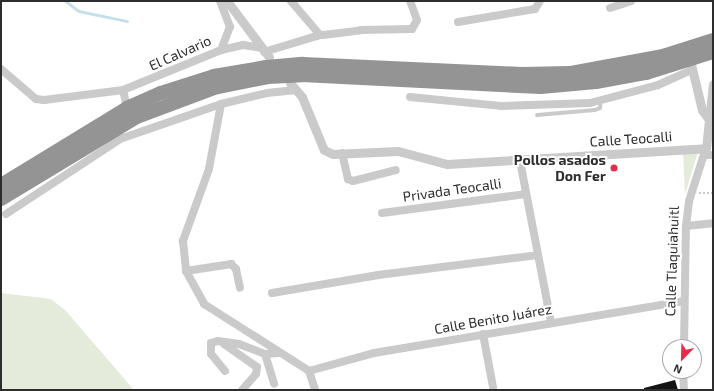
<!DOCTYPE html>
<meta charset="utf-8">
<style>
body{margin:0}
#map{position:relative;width:714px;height:391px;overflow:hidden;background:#fff;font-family:"Exo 2",sans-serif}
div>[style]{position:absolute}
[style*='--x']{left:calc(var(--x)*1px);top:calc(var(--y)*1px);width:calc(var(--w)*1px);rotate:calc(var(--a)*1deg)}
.green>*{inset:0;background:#e5ebda}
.stream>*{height:2.5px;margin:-1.25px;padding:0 1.25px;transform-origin:1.25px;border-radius:1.25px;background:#c5e0eb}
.building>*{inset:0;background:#141414}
.path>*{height:1.5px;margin-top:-0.75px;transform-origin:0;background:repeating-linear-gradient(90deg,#cacaca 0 2px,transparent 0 4px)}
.service>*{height:4px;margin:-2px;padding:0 2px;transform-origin:2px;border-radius:2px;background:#cacaca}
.minor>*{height:8px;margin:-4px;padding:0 4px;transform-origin:4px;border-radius:4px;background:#cacaca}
.tertiary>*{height:9px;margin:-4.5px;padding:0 4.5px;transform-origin:4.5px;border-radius:4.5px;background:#cacaca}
.motorway>*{height:14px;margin:-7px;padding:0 7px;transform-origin:7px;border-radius:7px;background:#949494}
.dots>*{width:11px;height:11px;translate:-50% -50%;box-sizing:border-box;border:2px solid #fff;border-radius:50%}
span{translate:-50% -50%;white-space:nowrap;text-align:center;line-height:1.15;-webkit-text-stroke:4px #fff;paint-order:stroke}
.street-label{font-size:14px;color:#2d2d2d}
.poi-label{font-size:14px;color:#2d2d2d;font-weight:700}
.right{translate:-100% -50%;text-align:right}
.frame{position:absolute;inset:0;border:2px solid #2d2d2d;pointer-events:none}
.north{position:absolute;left:662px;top:339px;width:40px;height:40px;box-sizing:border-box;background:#fff;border:1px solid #ababab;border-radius:50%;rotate:203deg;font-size:11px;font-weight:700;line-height:16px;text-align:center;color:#2d2d2d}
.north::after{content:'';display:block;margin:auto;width:14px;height:18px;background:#e82b4b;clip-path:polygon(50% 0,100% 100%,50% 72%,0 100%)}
</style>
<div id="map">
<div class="green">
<i style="clip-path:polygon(683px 151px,698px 152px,685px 194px)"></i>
<i style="clip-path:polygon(1px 293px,51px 299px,66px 311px,134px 390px,1px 390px)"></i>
</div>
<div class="stream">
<i style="--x:66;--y:1;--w:16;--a:38"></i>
<i style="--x:79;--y:11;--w:49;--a:11.8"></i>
</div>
<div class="building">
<i style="clip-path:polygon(675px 380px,678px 390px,644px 390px,644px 388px)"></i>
</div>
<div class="path">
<i style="--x:699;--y:193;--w:14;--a:0"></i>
</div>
<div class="service">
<i style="--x:537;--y:115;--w:58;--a:-4.9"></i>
<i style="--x:595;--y:110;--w:5;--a:-22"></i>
<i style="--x:600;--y:108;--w:8;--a:-83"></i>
</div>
<div class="minor">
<i style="--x:610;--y:8;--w:22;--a:-18"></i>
<i style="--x:458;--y:22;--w:78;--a:-9.6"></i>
<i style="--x:535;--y:9;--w:9;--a:-58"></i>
<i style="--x:323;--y:35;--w:38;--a:-7"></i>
<i style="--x:361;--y:30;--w:51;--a:-1.1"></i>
<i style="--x:412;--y:29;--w:10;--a:-61"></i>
<i style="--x:417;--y:20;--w:20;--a:-110"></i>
<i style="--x:221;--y:50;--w:23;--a:-13"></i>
<i style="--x:243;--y:45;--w:18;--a:9"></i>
<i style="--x:264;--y:52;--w:59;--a:-16.9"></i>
<i style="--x:320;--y:35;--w:45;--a:-130.5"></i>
<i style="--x:1;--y:69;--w:46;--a:40.6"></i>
<i style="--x:36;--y:99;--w:8;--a:7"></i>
<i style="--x:44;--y:100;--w:80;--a:-7.2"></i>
<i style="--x:123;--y:90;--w:106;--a:-22.2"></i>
<i style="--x:221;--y:50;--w:25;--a:-69"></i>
<i style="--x:230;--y:27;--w:28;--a:-111"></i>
<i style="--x:123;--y:90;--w:18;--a:77"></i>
<i style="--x:410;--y:97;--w:91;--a:5.6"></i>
<i style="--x:501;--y:106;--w:89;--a:-1.9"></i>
<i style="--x:590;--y:103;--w:70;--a:-14.8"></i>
<i style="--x:658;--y:85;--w:37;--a:-24"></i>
<i style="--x:221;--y:104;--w:66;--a:100.5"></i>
<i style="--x:209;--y:169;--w:77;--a:109.9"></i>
<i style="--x:183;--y:241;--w:30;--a:84"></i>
<i style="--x:186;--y:271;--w:38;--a:61"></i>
<i style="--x:204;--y:304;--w:125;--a:32.5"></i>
<i style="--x:309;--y:371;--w:20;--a:72"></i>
<i style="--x:342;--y:153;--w:27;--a:77"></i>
<i style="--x:348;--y:179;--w:5;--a:22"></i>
<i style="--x:353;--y:181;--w:44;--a:-14.3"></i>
<i style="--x:704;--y:155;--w:9;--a:0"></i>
<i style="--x:520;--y:161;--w:164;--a:79.1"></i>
<i style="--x:382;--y:213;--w:145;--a:-7.5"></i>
<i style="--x:6;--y:214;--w:136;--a:-33.3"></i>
<i style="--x:120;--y:139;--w:107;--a:-19.1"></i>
<i style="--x:221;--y:104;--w:47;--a:-13.4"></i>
<i style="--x:267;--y:93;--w:29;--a:-6"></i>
<i style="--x:686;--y:226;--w:27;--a:-6"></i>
<i style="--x:186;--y:271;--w:46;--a:-8.8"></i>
<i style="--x:231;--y:264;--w:7;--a:45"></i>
<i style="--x:236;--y:269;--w:19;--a:78"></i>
<i style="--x:272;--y:293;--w:108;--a:-9.6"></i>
<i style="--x:378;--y:275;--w:161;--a:-7.1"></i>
<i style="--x:483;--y:334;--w:54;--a:79.3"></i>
<i style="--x:224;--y:344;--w:40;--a:34.9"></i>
<i style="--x:257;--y:367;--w:7;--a:98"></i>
<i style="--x:256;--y:374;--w:21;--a:131"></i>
<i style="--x:684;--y:347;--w:121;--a:-89.1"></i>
<i style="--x:686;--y:226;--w:25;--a:-83"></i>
<i style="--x:689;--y:201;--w:56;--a:-72.2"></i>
<i style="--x:265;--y:354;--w:31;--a:73"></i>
<i style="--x:225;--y:371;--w:22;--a:-129"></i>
<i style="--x:211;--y:354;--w:11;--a:-90"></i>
<i style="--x:211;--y:343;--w:7;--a:-16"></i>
<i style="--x:218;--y:341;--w:21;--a:8"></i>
<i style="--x:239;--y:344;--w:28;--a:21"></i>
<i style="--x:265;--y:354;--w:13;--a:-4"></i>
<i style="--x:309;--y:371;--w:67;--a:-15.5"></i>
<i style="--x:374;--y:353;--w:314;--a:-9.5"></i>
<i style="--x:683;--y:371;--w:19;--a:87"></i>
</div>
<div class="tertiary">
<i style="--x:227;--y:1;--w:70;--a:53.1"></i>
<i style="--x:690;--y:60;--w:51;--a:76.5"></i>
<i style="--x:702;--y:110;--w:14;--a:54"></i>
<i style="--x:290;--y:83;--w:18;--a:49"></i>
<i style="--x:302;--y:97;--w:57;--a:67.5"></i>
<i style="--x:324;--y:150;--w:10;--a:24"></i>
<i style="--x:333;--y:154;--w:65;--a:-2.6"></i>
<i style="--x:398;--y:151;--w:51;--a:14.9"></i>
<i style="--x:447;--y:164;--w:259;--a:-3.5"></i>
<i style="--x:706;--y:148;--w:64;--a:-83.8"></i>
</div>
<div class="motorway">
<i style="--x:1;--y:185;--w:148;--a:-31.4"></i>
<i style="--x:127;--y:108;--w:37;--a:-24"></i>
<i style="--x:161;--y:93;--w:56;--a:-17.8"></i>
<i style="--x:214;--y:76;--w:53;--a:-9.8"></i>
<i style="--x:266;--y:67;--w:37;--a:-5"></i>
<i style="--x:303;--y:64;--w:219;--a:2.6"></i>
<i style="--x:522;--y:74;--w:49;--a:-1.2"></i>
<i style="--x:571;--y:73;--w:94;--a:-10.5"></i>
<i style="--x:663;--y:56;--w:52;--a:-17.7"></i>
<i style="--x:1;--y:199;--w:159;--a:-31.1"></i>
<i style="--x:137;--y:117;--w:82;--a:-20.6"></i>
<i style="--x:214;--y:88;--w:55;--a:-11.5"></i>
<i style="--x:268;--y:77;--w:34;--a:-3"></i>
<i style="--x:302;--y:75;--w:239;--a:2.9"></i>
<i style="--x:541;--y:87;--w:55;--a:-5.2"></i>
<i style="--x:596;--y:82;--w:51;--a:-10.2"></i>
<i style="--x:646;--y:73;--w:70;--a:-17.4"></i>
</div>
<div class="dots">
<i style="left:614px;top:168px;background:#e82b4b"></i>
</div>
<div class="street-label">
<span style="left:180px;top:53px;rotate:-24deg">El Calvario</span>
<span style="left:631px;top:139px;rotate:-4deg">Calle Teocalli</span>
<span style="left:452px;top:190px;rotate:-8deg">Privada Teocalli</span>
<span style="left:672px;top:261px;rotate:-88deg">Calle Tlaquiahuitl</span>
<span style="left:493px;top:319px;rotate:-10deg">Calle Benito Juárez</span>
</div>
<div class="poi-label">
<span class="right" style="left:606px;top:168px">Pollos asados<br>Don Fer</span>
</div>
<div class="frame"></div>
<div class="north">N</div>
</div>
